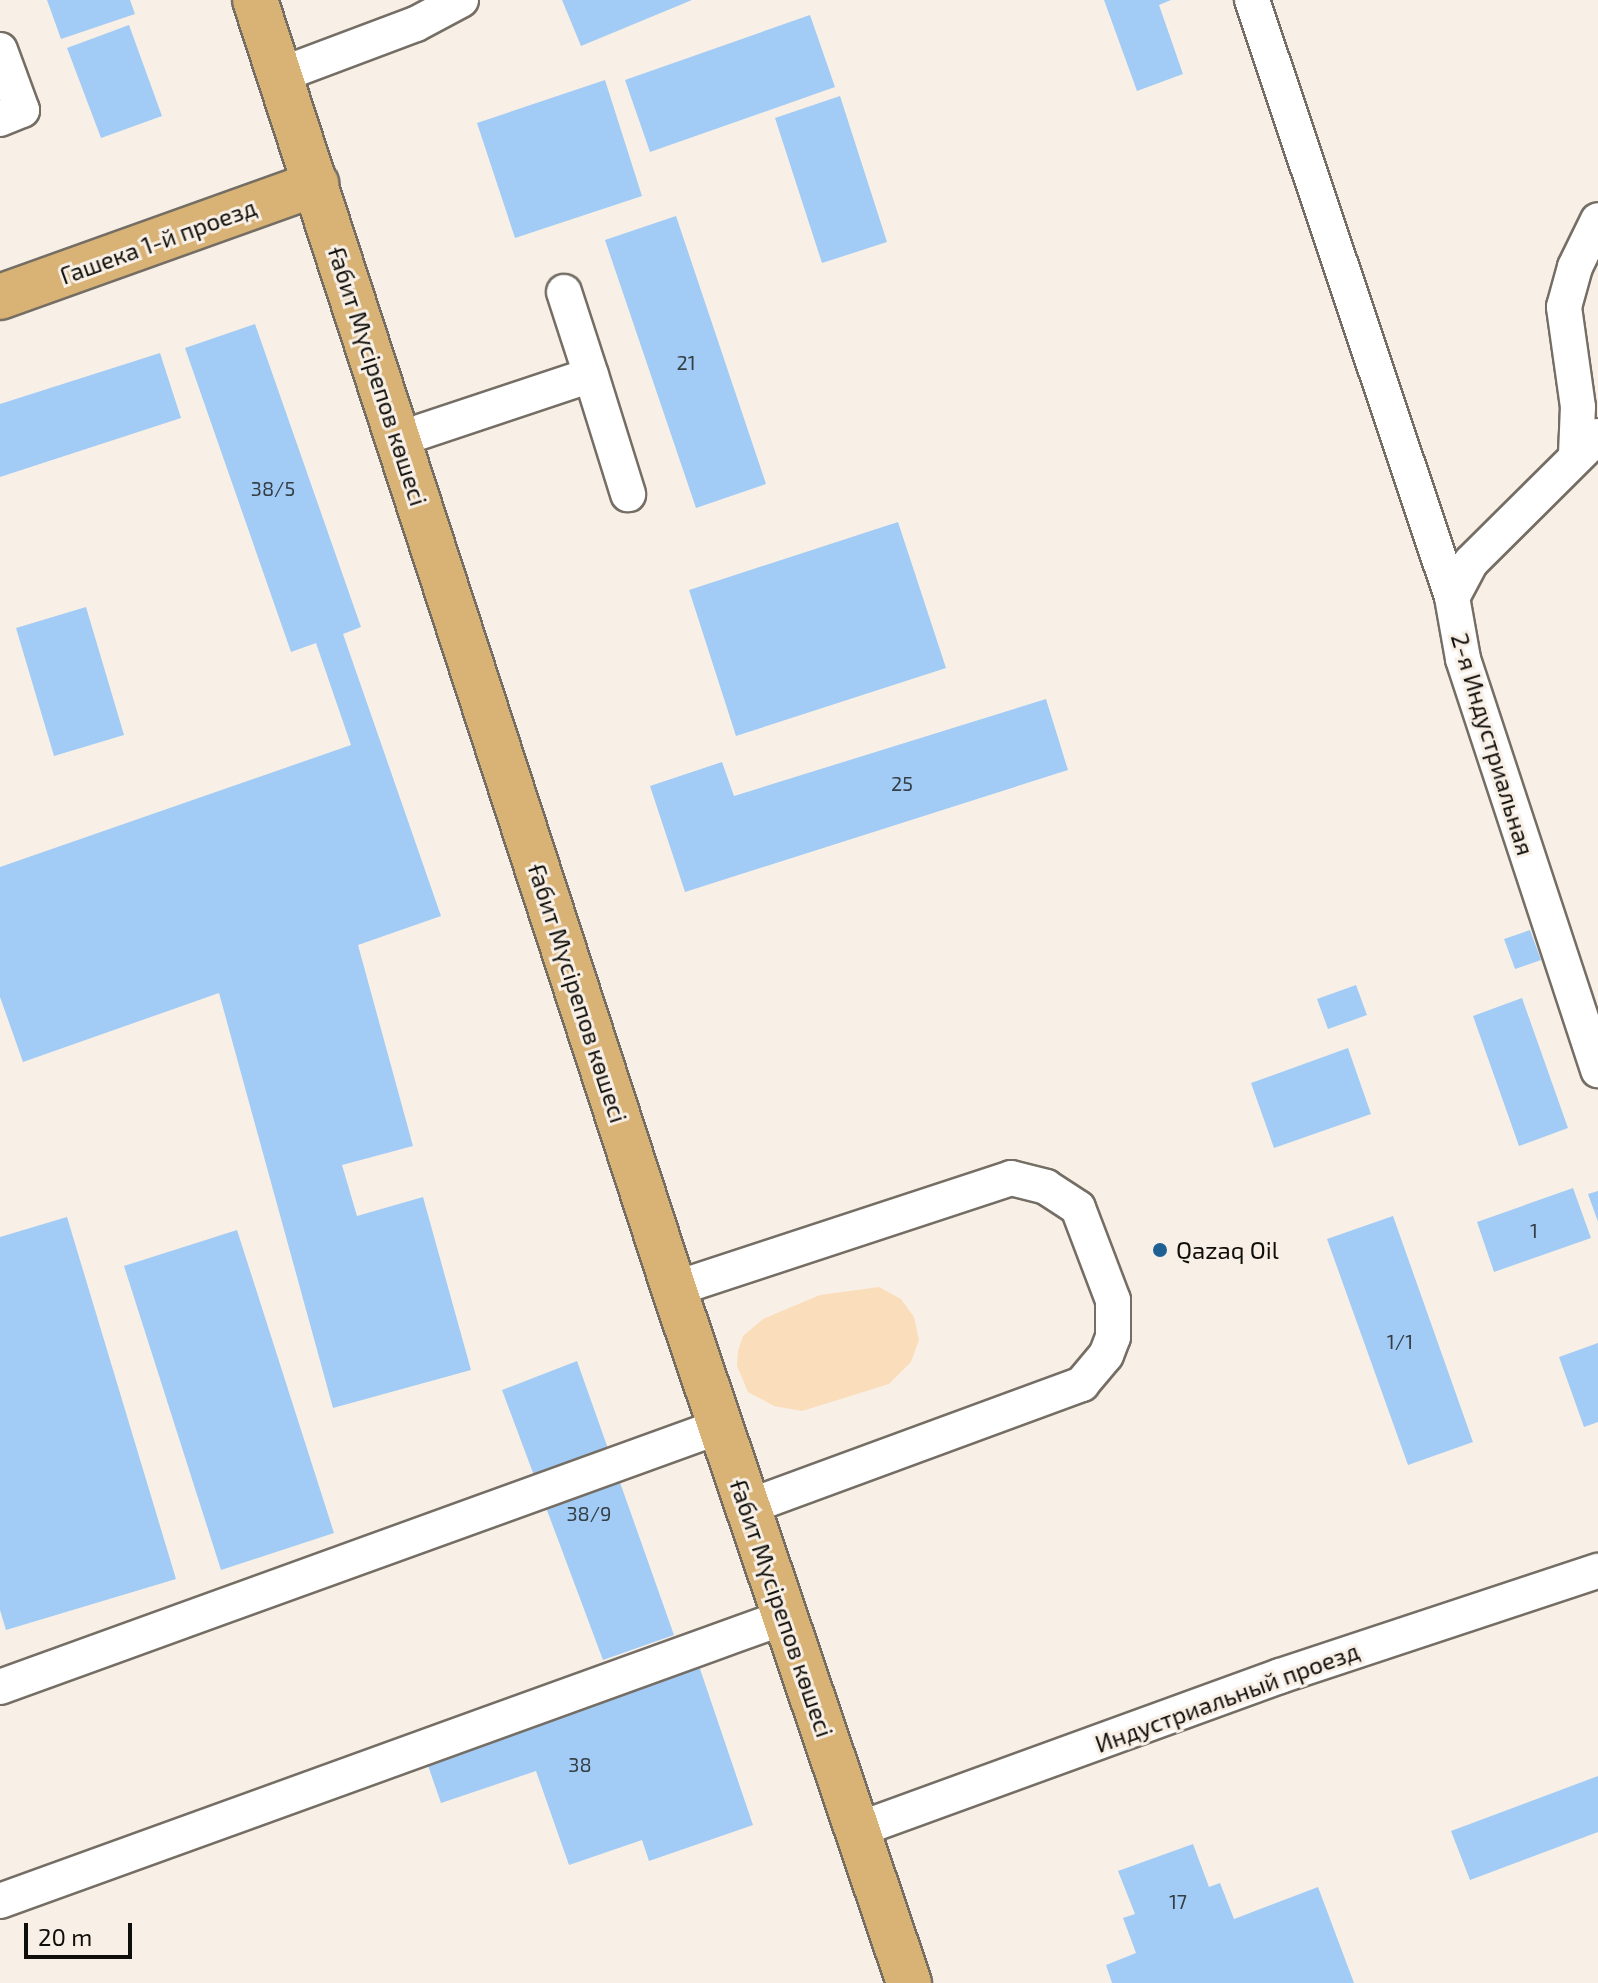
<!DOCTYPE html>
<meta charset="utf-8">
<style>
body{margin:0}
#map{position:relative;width:1598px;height:1983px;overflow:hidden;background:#f8f0e6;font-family:"Exo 2",sans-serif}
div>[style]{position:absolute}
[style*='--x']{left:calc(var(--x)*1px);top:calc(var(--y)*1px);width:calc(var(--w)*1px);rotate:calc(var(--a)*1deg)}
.green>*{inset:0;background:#faddba}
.building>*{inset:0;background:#a2ccf5}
.roads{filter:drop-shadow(2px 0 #756e65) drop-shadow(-2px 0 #756e65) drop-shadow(0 2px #756e65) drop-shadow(0 -2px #756e65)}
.minor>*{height:34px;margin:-17px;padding:0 17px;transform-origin:17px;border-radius:17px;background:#fff}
.major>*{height:44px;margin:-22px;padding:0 22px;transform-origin:22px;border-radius:22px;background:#d9b276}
.dots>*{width:22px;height:22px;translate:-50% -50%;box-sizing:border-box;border:4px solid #f8f0e6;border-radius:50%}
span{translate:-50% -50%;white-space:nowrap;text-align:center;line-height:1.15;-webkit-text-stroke:6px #f8f0e6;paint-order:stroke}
.number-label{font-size:20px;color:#343e45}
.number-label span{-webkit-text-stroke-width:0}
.street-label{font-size:24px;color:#100e0a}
.poi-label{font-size:24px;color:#100e0a}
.left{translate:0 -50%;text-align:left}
.scale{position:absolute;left:24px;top:1923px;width:108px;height:36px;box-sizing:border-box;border:4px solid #100e0a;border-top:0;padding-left:10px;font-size:24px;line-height:28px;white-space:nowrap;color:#100e0a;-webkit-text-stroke:6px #f8f0e6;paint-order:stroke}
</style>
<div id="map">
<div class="green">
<i style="clip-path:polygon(879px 1287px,901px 1299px,914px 1317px,919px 1340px,911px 1362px,889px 1384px,802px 1411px,774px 1406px,748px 1392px,737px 1366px,738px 1351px,743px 1336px,763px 1319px,820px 1295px)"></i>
</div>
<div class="building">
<i style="clip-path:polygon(47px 0,130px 0,135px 14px,61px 39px)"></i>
<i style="clip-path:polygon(562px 0,692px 0,581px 46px)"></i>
<i style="clip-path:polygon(1104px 0,1171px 0,1159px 5px,1183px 74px,1137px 91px)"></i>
<i style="clip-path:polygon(810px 15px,835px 87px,650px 152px,625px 80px)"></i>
<i style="clip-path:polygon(129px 25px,162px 116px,101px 138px,67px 48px)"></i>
<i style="clip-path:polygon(605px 80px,642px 196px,515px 238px,477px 123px)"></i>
<i style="clip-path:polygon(840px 96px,887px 242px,822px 263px,775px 118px)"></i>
<i style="clip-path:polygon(676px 216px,766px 484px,696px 508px,605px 240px)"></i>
<i style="clip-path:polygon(255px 324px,361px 627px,343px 634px,441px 916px,358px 945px,413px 1146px,342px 1165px,357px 1216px,423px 1197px,471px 1370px,333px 1408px,219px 993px,23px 1062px,0 997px,0 867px,351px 745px,316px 643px,291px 652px,185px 348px)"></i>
<i style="clip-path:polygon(160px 353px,181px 418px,0 477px,0 404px)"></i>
<i style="clip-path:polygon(898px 522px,946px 668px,736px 736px,689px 590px)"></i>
<i style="clip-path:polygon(86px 607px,124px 735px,54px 756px,16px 628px)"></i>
<i style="clip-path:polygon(1046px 699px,1068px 770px,685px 892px,650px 786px,722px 762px,734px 796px)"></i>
<i style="clip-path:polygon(1530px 930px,1541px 960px,1515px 969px,1504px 939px)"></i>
<i style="clip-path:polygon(1356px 985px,1367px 1015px,1328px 1029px,1317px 999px)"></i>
<i style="clip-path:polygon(1522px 998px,1568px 1128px,1519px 1146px,1473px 1016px)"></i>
<i style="clip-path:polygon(1348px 1048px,1371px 1114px,1274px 1148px,1251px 1083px)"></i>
<i style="clip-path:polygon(1573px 1188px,1591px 1238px,1494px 1272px,1477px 1222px)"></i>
<i style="clip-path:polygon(1598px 1191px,1598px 1222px,1588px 1194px)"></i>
<i style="clip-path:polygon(1393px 1216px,1473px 1442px,1408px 1465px,1327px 1239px)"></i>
<i style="clip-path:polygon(67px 1217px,176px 1579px,6px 1630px,0 1610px,0 1237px)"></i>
<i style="clip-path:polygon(237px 1230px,334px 1533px,221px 1570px,124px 1266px)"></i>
<i style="clip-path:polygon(1598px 1343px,1598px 1422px,1584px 1427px,1559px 1357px)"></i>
<i style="clip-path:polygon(577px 1361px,674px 1635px,603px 1660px,502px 1390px)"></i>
<i style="clip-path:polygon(698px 1663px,753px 1825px,649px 1861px,642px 1840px,569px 1865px,536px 1771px,441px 1803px,425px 1757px)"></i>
<i style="clip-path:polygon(1598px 1776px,1598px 1832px,1470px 1880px,1451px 1831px)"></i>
<i style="clip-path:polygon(1193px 1844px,1209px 1887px,1220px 1883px,1234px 1919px,1318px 1887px,1354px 1983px,1112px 1983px,1106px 1965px,1136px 1953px,1123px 1918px,1135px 1914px,1118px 1871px)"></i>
</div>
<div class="roads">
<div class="minor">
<i style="--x:1252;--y:0;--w:630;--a:71.48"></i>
<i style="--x:0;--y:50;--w:64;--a:69.9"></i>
<i style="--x:22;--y:110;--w:24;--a:158"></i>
<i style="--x:280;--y:75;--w:145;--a:-20.6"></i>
<i style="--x:416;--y:24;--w:51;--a:-28.1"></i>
<i style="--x:564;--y:292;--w:87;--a:72"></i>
<i style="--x:1598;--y:436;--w:179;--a:135.2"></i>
<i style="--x:1471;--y:562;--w:40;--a:118"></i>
<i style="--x:1452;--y:597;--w:63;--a:79.9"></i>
<i style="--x:1463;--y:659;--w:433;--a:71.8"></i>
<i style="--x:399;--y:439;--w:202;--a:-18.4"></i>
<i style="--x:591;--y:375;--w:125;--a:72.7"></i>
<i style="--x:1576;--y:454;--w:47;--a:-87.6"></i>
<i style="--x:1578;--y:407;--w:101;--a:-98"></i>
<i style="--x:1564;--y:307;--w:41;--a:-74.6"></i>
<i style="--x:1575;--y:267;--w:52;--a:-63.9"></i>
<i style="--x:674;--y:1289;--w:355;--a:-18.2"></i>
<i style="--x:1011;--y:1178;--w:36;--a:14"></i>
<i style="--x:1046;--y:1187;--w:38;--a:33"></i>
<i style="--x:1078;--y:1208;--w:98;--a:69.2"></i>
<i style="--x:1113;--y:1300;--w:37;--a:90"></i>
<i style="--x:1113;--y:1337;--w:19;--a:111"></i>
<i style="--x:1106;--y:1355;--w:38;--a:130"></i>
<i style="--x:1082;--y:1384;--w:356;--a:159.8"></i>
<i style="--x:0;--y:1687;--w:767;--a:-19.9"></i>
<i style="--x:857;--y:1830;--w:450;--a:-20"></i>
<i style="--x:1280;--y:1676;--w:335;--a:-18.3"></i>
<i style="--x:0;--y:1901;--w:835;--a:-19.89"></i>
</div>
<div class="major">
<i style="--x:255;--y:0;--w:1355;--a:71.99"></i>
<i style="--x:674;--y:1289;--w:733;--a:71.29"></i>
<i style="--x:0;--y:297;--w:336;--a:-19.7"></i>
</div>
</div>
<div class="dots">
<i style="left:1160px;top:1250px;background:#1e5f94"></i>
</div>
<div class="number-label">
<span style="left:686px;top:362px">21</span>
<span style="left:273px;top:488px">38/5</span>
<span style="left:902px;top:783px">25</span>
<span style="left:1534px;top:1230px">1</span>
<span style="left:1400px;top:1341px">1/1</span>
<span style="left:589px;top:1513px">38/9</span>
<span style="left:580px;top:1764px">38</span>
<span style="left:1178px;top:1901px">17</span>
</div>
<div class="street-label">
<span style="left:158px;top:241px;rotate:-20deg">Гашека 1-й проезд</span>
<span style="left:378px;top:376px;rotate:72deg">Ғабит Мүсірепов көшесі</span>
<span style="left:1493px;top:744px;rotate:73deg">2-я Индустриальная</span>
<span style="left:578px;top:993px;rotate:72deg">Ғабит Мүсірепов көшесі</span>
<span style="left:782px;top:1608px;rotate:71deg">Ғабит Мүсірепов көшесі</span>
<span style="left:1227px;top:1697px;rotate:-20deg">Индустриальный проезд</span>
</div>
<div class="poi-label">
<span class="left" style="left:1176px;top:1250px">Qazaq Oil</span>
</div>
<div class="scale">20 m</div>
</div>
